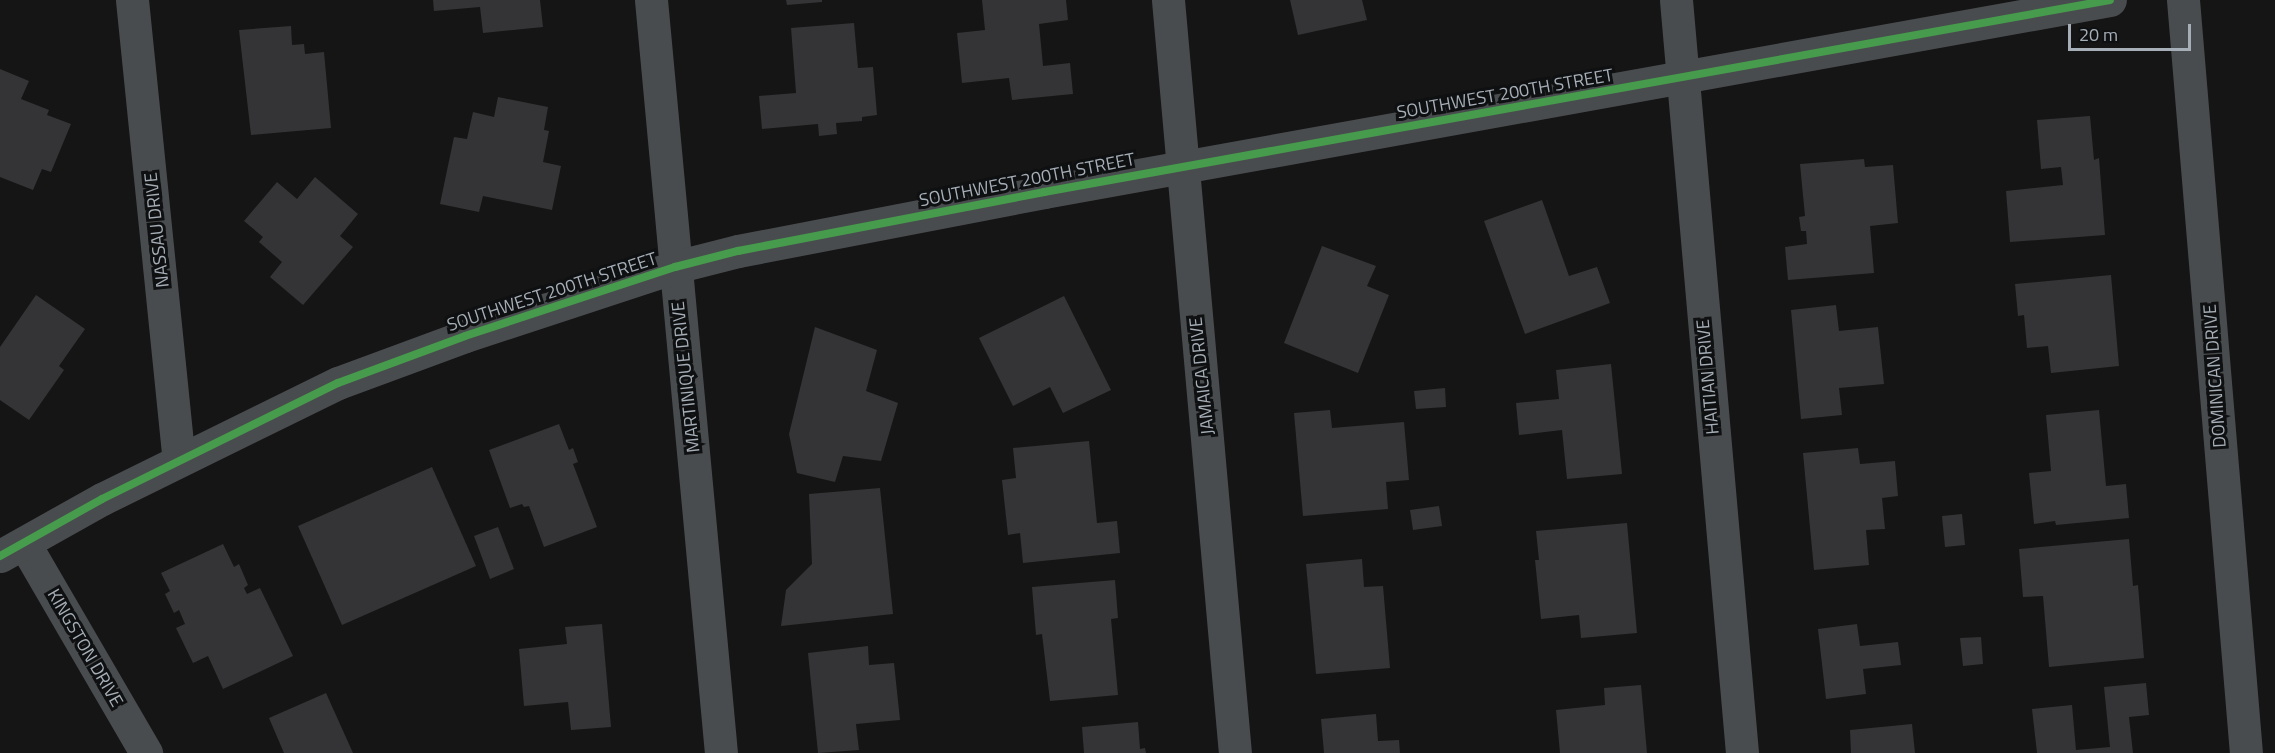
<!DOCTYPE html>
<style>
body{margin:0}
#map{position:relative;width:2275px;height:753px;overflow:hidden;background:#151515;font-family:"Titillium Web",sans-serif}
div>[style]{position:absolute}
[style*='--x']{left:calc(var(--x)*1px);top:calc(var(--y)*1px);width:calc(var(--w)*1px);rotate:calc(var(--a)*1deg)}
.building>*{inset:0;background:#343436}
.minor>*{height:33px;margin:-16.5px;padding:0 16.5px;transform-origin:16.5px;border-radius:16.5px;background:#494c4e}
.cycleway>*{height:8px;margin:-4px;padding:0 4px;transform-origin:4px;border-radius:4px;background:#469c4c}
span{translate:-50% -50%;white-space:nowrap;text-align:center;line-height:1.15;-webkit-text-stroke:6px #0f1011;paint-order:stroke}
.street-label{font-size:18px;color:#a6aeb7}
.scale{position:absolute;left:2068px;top:24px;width:123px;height:27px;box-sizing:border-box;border:3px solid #a6aeb7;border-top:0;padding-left:8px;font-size:18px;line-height:21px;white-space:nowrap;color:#a6aeb7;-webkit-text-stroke:4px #0f1011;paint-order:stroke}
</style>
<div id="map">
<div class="building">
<i style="clip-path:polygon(433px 0,540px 0,543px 27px,483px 33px,480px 7px,434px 11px)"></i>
<i style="clip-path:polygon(786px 0,822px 0,822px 2px,787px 5px)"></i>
<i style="clip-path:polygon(982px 0,1066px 0,1068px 20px,1039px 24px,1043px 66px,1070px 63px,1073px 94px,1012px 100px,1009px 78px,962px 83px,957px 33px,985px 30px)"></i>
<i style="clip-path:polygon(1290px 0,1362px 0,1367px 20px,1298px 35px)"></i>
<i style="clip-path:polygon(854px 23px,858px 68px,873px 67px,877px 115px,862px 117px,862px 121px,836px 123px,837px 134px,819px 136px,818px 124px,762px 129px,759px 96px,796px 93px,791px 28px)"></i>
<i style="clip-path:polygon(291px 26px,292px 45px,304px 44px,305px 54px,324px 52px,331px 128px,251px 135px,239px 30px)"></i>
<i style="clip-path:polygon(0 69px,29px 81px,21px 99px,49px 110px,47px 115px,71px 124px,51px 172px,42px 169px,33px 190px,0 177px)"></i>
<i style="clip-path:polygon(498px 97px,548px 107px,544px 130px,549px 131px,543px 162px,561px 166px,552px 210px,483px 196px,479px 212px,440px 204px,454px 137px,467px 139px,473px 112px,494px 117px)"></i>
<i style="clip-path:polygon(2090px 116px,2094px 160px,2099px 158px,2105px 235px,2010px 242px,2006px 191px,2063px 185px,2061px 167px,2041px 169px,2037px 120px)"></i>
<i style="clip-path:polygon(1864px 159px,1865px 167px,1893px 165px,1898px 223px,1870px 226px,1874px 273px,1788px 280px,1785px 247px,1807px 244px,1806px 231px,1801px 231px,1799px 217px,1805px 216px,1800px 164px)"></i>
<i style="clip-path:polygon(315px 177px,358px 214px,340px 236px,353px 247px,303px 305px,270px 277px,282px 262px,259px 242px,263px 237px,244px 221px,277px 182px,297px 199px)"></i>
<i style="clip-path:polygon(1542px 200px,1569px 276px,1597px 267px,1610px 303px,1525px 334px,1484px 221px)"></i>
<i style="clip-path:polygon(1322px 246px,1376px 266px,1367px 286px,1389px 295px,1358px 373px,1284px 343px)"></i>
<i style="clip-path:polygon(2111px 275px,2119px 366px,2051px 373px,2048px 346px,2027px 348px,2024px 315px,2018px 316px,2015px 284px)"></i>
<i style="clip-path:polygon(36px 295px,85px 329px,59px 366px,64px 370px,29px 420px,0 400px,0 347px)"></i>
<i style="clip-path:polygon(1064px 296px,1111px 390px,1063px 413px,1050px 387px,1013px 406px,979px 338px)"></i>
<i style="clip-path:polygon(1836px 305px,1839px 331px,1878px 327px,1884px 384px,1839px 388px,1842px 415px,1801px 419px,1791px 310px)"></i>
<i style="clip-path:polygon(815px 327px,877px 350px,866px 391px,898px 403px,881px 461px,843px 456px,835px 482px,797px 473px,789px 434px)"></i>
<i style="clip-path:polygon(1611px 364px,1622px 474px,1567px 479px,1562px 430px,1519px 435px,1516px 403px,1559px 399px,1556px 370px)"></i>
<i style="clip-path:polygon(1445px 388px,1446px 407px,1416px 409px,1414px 391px)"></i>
<i style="clip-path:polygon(1330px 410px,1332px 428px,1404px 422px,1409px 480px,1386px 482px,1388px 509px,1303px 516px,1294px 413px)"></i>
<i style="clip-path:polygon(2099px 410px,2106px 486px,2126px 484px,2129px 518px,2056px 525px,2055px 521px,2034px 524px,2029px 473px,2051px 471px,2046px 415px)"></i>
<i style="clip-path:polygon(559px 424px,569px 450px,573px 448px,578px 462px,573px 464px,597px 527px,544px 547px,529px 506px,524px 507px,522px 504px,510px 508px,489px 450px)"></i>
<i style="clip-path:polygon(1089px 441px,1097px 523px,1117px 521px,1120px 553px,1023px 563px,1020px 533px,1008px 535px,1002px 480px,1016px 478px,1013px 448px)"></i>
<i style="clip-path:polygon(1858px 448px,1860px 464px,1895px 461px,1898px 496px,1882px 498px,1885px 529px,1866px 530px,1869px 565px,1814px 570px,1803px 453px)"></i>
<i style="clip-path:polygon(432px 467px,476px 566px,342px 625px,298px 526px)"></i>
<i style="clip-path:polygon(880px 488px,893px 614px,781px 626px,786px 590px,812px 564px,809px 494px)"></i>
<i style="clip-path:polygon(1439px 506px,1442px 526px,1413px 530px,1410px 510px)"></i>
<i style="clip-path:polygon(1962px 514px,1965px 545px,1945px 547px,1942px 516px)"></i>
<i style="clip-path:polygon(1627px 523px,1637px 633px,1581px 638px,1579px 615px,1541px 619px,1535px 560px,1539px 560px,1536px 531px)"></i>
<i style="clip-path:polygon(498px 527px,514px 569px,490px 579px,474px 536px)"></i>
<i style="clip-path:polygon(2129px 539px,2133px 586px,2138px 585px,2144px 658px,2049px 667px,2043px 596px,2023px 597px,2019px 549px)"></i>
<i style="clip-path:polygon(223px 544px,234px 567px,239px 564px,248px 585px,244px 588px,247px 594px,260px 588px,293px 656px,223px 689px,208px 656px,193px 663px,176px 628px,185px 624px,179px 610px,174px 613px,165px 594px,170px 591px,161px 573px)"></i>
<i style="clip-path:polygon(1362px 559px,1364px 587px,1383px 586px,1390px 668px,1316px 674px,1306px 564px)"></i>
<i style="clip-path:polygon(1115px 580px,1118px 618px,1111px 619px,1118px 695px,1050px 701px,1042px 634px,1036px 635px,1032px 587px)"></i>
<i style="clip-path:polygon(602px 624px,611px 727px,571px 730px,568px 702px,524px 706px,519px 649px,567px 644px,565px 627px)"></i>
<i style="clip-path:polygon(1857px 624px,1860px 646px,1898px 642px,1901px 665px,1863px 669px,1866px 694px,1826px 699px,1818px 629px)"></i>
<i style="clip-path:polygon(1981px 637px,1983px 664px,1963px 666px,1960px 638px)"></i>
<i style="clip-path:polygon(868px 646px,869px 665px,894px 663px,900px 720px,856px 724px,859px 750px,818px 753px,808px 653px)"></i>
<i style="clip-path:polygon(2146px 683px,2149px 715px,2129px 717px,2133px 753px,2037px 753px,2032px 709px,2072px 705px,2076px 750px,2110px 747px,2104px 687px)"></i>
<i style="clip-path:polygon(1641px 685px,1647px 753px,1560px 753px,1556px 710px,1605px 705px,1604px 688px)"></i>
<i style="clip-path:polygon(326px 693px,353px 753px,284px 753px,269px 718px)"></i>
<i style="clip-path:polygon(1376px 714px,1378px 741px,1399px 740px,1400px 753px,1324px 753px,1321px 719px)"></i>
<i style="clip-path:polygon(1138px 722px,1140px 749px,1145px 748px,1146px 753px,1084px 753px,1082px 727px)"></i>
<i style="clip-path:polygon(1912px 724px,1915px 753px,1851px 753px,1850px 730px)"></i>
</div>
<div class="minor">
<i style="--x:132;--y:0;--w:462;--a:84.2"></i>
<i style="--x:651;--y:0;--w:756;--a:84.69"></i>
<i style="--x:1168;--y:0;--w:756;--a:84.92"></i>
<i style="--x:1676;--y:0;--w:756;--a:84.99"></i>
<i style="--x:2183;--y:0;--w:756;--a:85.22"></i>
<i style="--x:24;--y:543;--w:243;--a:59.8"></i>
<i style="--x:0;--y:556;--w:117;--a:-29.2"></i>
<i style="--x:102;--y:499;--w:263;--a:-26.2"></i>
<i style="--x:338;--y:383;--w:135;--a:-20.3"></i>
<i style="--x:465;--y:336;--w:221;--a:-18.2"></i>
<i style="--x:675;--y:267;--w:65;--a:-14.3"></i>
<i style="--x:738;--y:251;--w:312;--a:-10.9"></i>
<i style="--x:1044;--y:192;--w:1083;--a:-10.21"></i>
</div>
<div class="cycleway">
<i style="--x:0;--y:556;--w:117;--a:-29.2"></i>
<i style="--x:102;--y:499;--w:263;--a:-26.2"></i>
<i style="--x:338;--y:383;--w:135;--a:-20.3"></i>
<i style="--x:465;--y:336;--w:221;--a:-18.2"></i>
<i style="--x:675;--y:267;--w:65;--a:-14.3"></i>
<i style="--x:738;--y:251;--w:312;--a:-10.9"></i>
<i style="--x:1044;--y:192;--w:1083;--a:-10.21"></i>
</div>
<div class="street-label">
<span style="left:1505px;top:94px;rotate:-10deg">SOUTHWEST 200TH STREET</span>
<span style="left:1027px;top:180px;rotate:-11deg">SOUTHWEST 200TH STREET</span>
<span style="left:157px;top:230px;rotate:-96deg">NASSAU DRIVE</span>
<span style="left:552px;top:292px;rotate:-18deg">SOUTHWEST 200TH STREET</span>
<span style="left:1202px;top:376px;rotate:-96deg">JAMAICA DRIVE</span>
<span style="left:2215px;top:376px;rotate:-94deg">DOMINICAN DRIVE</span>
<span style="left:686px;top:377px;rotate:-96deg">MARTINIQUE DRIVE</span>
<span style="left:1708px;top:377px;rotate:-95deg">HAITIAN DRIVE</span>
<span style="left:85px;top:648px;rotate:60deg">KINGSTON DRIVE</span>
</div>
<div class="scale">20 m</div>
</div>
